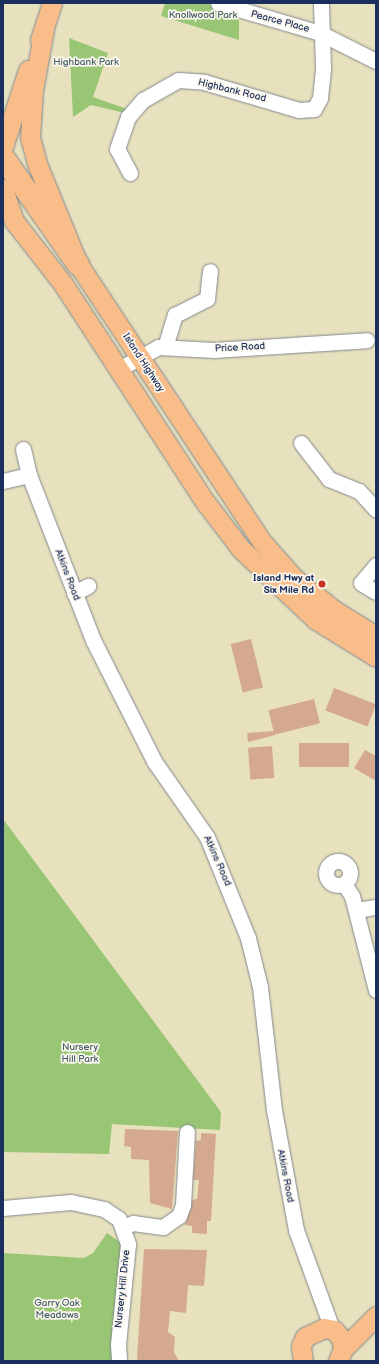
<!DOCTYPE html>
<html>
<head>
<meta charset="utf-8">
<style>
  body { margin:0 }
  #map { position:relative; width:379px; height:1364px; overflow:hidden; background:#e8e1be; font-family:"Balsamiq Sans",sans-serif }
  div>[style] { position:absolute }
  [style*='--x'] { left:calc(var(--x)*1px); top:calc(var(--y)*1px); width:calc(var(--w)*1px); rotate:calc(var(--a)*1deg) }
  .green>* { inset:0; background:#98c674 }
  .building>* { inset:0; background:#d4a98f; transform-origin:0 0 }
  .roads { filter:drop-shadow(0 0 1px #82888e) drop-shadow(0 0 1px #82888e) }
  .minor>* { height:15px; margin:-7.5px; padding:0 7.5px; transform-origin:7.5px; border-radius:7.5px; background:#fff }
  .minor>.ring { margin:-7.5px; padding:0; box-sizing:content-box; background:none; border:15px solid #fff; border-radius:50% }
  .major>* { height:19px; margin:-9.5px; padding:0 9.5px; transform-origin:9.5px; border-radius:9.5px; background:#f8bd89 }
  .highway>* { height:22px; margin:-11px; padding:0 11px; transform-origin:11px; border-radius:11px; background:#f8bd89 }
  .dots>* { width:11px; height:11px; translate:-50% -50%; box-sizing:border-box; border:2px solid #fbf7ec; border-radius:50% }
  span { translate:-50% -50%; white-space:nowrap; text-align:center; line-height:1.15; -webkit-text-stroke:3.5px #fbf7ec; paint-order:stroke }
  .park-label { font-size:10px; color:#405c65 }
  .street-label { font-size:10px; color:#1b2f5e }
  .poi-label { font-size:10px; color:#1b2f5e; font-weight:700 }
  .right { translate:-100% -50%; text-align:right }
  .frame { position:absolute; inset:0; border:4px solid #1b2f5e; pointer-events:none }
</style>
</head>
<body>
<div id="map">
  <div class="green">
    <div style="clip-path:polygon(165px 3px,206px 3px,239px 17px,239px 40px,161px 16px)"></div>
    <div style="clip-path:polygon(69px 38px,108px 53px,93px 97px,127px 109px,125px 113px,91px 105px,73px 117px)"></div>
    <div style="clip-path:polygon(3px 819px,221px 1112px,220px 1130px,112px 1124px,109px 1154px,3px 1152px)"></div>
    <div style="clip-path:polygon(107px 1233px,121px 1243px,112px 1361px,3px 1361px,3px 1253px,84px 1258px,93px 1253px)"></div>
  </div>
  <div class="building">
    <div style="left:251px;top:639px;width:50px;height:21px;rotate:76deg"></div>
    <div style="left:334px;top:688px;width:45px;height:24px;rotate:21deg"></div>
    <div style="left:314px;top:699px;width:25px;height:47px;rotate:76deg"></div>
    <div style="clip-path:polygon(274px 731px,275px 735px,248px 742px,247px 733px)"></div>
    <div style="left:349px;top:743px;width:24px;height:50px;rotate:90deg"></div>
    <div style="left:272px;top:746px;width:32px;height:24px;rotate:86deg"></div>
    <div style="clip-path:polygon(365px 750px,376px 756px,376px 781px,354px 768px)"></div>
    <div style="clip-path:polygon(125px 1129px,178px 1131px,172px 1209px,150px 1203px,149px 1160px,131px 1159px,131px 1147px,124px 1146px)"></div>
    <div style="clip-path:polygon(201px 1133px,216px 1134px,211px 1221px,207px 1221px,207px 1234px,192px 1233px,192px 1226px,185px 1225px,192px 1200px,197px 1199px,199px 1180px,193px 1180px,196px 1141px,201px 1140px)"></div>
    <div style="clip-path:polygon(144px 1249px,207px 1250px,204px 1286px,188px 1285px,186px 1313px,170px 1311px,168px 1332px,175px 1337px,174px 1352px,179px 1361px,138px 1361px,137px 1358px)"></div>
  </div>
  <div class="roads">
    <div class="minor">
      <div style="--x:218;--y:3;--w:106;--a:16.4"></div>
      <div style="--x:320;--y:33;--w:63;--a:26.6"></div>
      <div style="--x:130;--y:173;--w:27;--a:-118"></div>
      <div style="--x:117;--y:149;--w:34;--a:-71"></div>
      <div style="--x:128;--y:117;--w:23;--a:-49"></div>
      <div style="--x:143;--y:100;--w:40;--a:-29.7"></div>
      <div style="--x:178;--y:80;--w:26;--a:4"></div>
      <div style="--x:204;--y:82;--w:99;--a:16.4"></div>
      <div style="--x:299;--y:110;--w:15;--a:-4"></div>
      <div style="--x:314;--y:109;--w:13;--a:-61"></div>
      <div style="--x:320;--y:98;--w:30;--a:-84"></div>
      <div style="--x:323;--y:68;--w:65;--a:-91.8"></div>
      <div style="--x:165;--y:347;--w:34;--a:-73"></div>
      <div style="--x:175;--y:315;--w:36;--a:-27"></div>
      <div style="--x:207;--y:299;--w:28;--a:-84"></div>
      <div style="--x:119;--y:369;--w:45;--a:-29.4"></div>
      <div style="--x:158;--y:347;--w:56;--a:3.1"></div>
      <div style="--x:214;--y:350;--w:153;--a:-3.7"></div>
      <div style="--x:301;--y:443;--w:46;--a:52.1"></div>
      <div style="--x:329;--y:479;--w:32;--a:22"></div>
      <div style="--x:359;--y:491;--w:25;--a:48"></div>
      <div style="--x:23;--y:449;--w:27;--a:77"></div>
      <div style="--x:29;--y:475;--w:177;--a:68.8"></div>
      <div style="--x:93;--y:640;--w:136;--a:63.2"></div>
      <div style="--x:154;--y:761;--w:93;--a:55.1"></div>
      <div style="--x:207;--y:837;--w:109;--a:67.9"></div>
      <div style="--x:248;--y:938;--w:50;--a:76.2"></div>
      <div style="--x:260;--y:987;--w:124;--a:83.5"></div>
      <div style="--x:274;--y:1110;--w:122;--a:79.6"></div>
      <div style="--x:296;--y:1230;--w:105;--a:70"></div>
      <div style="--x:3;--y:481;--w:27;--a:-13"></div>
      <div style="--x:376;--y:565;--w:23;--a:130"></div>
      <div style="--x:361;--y:583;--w:17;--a:31"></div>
      <div style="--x:74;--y:593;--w:16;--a:-27"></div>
      <div class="ring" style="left:326px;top:861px;width:9px;height:9px"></div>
      <div style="--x:344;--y:884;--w:14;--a:56"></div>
      <div style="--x:352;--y:896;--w:97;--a:75.7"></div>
      <div style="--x:356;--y:910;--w:20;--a:-9"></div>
      <div style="--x:3;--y:1208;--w:68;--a:-5"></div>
      <div style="--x:71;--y:1202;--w:34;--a:12"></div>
      <div style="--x:104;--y:1209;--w:18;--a:34"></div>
      <div style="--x:119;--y:1219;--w:27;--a:70"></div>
      <div style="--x:128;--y:1244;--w:101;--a:95.7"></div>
      <div style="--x:118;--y:1345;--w:16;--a:86"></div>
      <div style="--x:123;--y:1227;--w:11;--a:-22"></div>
      <div style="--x:133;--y:1223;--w:30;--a:8"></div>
      <div style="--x:163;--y:1227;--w:19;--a:-35"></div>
      <div style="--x:179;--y:1216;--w:12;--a:-70"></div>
      <div style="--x:183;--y:1205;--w:73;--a:-86.9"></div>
    </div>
    <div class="major">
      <div style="--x:44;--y:29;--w:63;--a:100.1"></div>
      <div style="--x:33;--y:91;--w:46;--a:93.7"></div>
      <div style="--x:30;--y:137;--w:30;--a:75"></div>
      <div style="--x:38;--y:166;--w:106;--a:67.8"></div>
      <div style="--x:78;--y:264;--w:335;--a:56.5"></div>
      <div style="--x:263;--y:543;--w:47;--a:48.5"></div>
      <div style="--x:294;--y:578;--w:51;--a:38.7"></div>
      <div style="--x:334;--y:610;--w:49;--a:31.8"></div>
      <div style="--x:40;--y:40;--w:39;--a:-72"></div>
      <div style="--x:3;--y:147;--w:81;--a:-72"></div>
      <div style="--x:3;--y:189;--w:34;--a:71"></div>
      <div style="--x:14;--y:221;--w:80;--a:52.1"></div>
      <div style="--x:63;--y:284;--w:262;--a:56.9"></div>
      <div style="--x:206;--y:503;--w:58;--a:52.7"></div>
      <div style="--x:241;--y:549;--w:103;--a:43.4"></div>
      <div style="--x:316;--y:620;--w:70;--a:31.7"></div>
      <div style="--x:343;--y:1349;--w:47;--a:-45"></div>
      <div style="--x:303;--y:1361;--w:15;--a:-98"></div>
      <div style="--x:301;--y:1346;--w:10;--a:-66"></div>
      <div style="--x:305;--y:1337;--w:21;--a:-25"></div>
      <div style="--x:324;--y:1328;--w:10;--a:11"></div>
      <div style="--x:334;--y:1330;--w:11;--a:49"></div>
      <div style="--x:341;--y:1338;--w:11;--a:80"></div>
      <div style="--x:343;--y:1349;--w:13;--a:113"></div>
    </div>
    <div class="highway">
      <div style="--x:3;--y:157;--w:131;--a:55"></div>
    </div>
  </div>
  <div class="dots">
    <div style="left:322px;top:584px;background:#c8321e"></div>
  </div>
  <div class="park-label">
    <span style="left:203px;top:16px">Knollwood Park</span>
    <span style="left:86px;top:63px">Highbank Park</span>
    <span style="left:80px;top:1053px">Nursery<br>Hill Park</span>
    <span style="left:57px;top:1309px">Garry Oak<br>Meadows</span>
  </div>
  <div class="street-label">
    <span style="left:280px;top:22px;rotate:15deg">Pearce Place</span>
    <span style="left:232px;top:91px;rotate:14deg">Highbank Road</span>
    <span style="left:240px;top:348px;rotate:-3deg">Price Road</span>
    <span style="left:143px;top:363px;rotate:57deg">Island Highway</span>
    <span style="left:67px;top:575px;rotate:69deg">Atkins Road</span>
    <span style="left:217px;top:861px;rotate:66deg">Atkins Road</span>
    <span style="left:285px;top:1176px;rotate:79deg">Atkins Road</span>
    <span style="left:123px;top:1289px;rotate:-84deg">Nursery Hill Drive</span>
  </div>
  <div class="poi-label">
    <span class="right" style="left:314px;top:584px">Island Hwy at<br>Six Mile Rd</span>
  </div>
  <div class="frame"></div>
</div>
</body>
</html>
